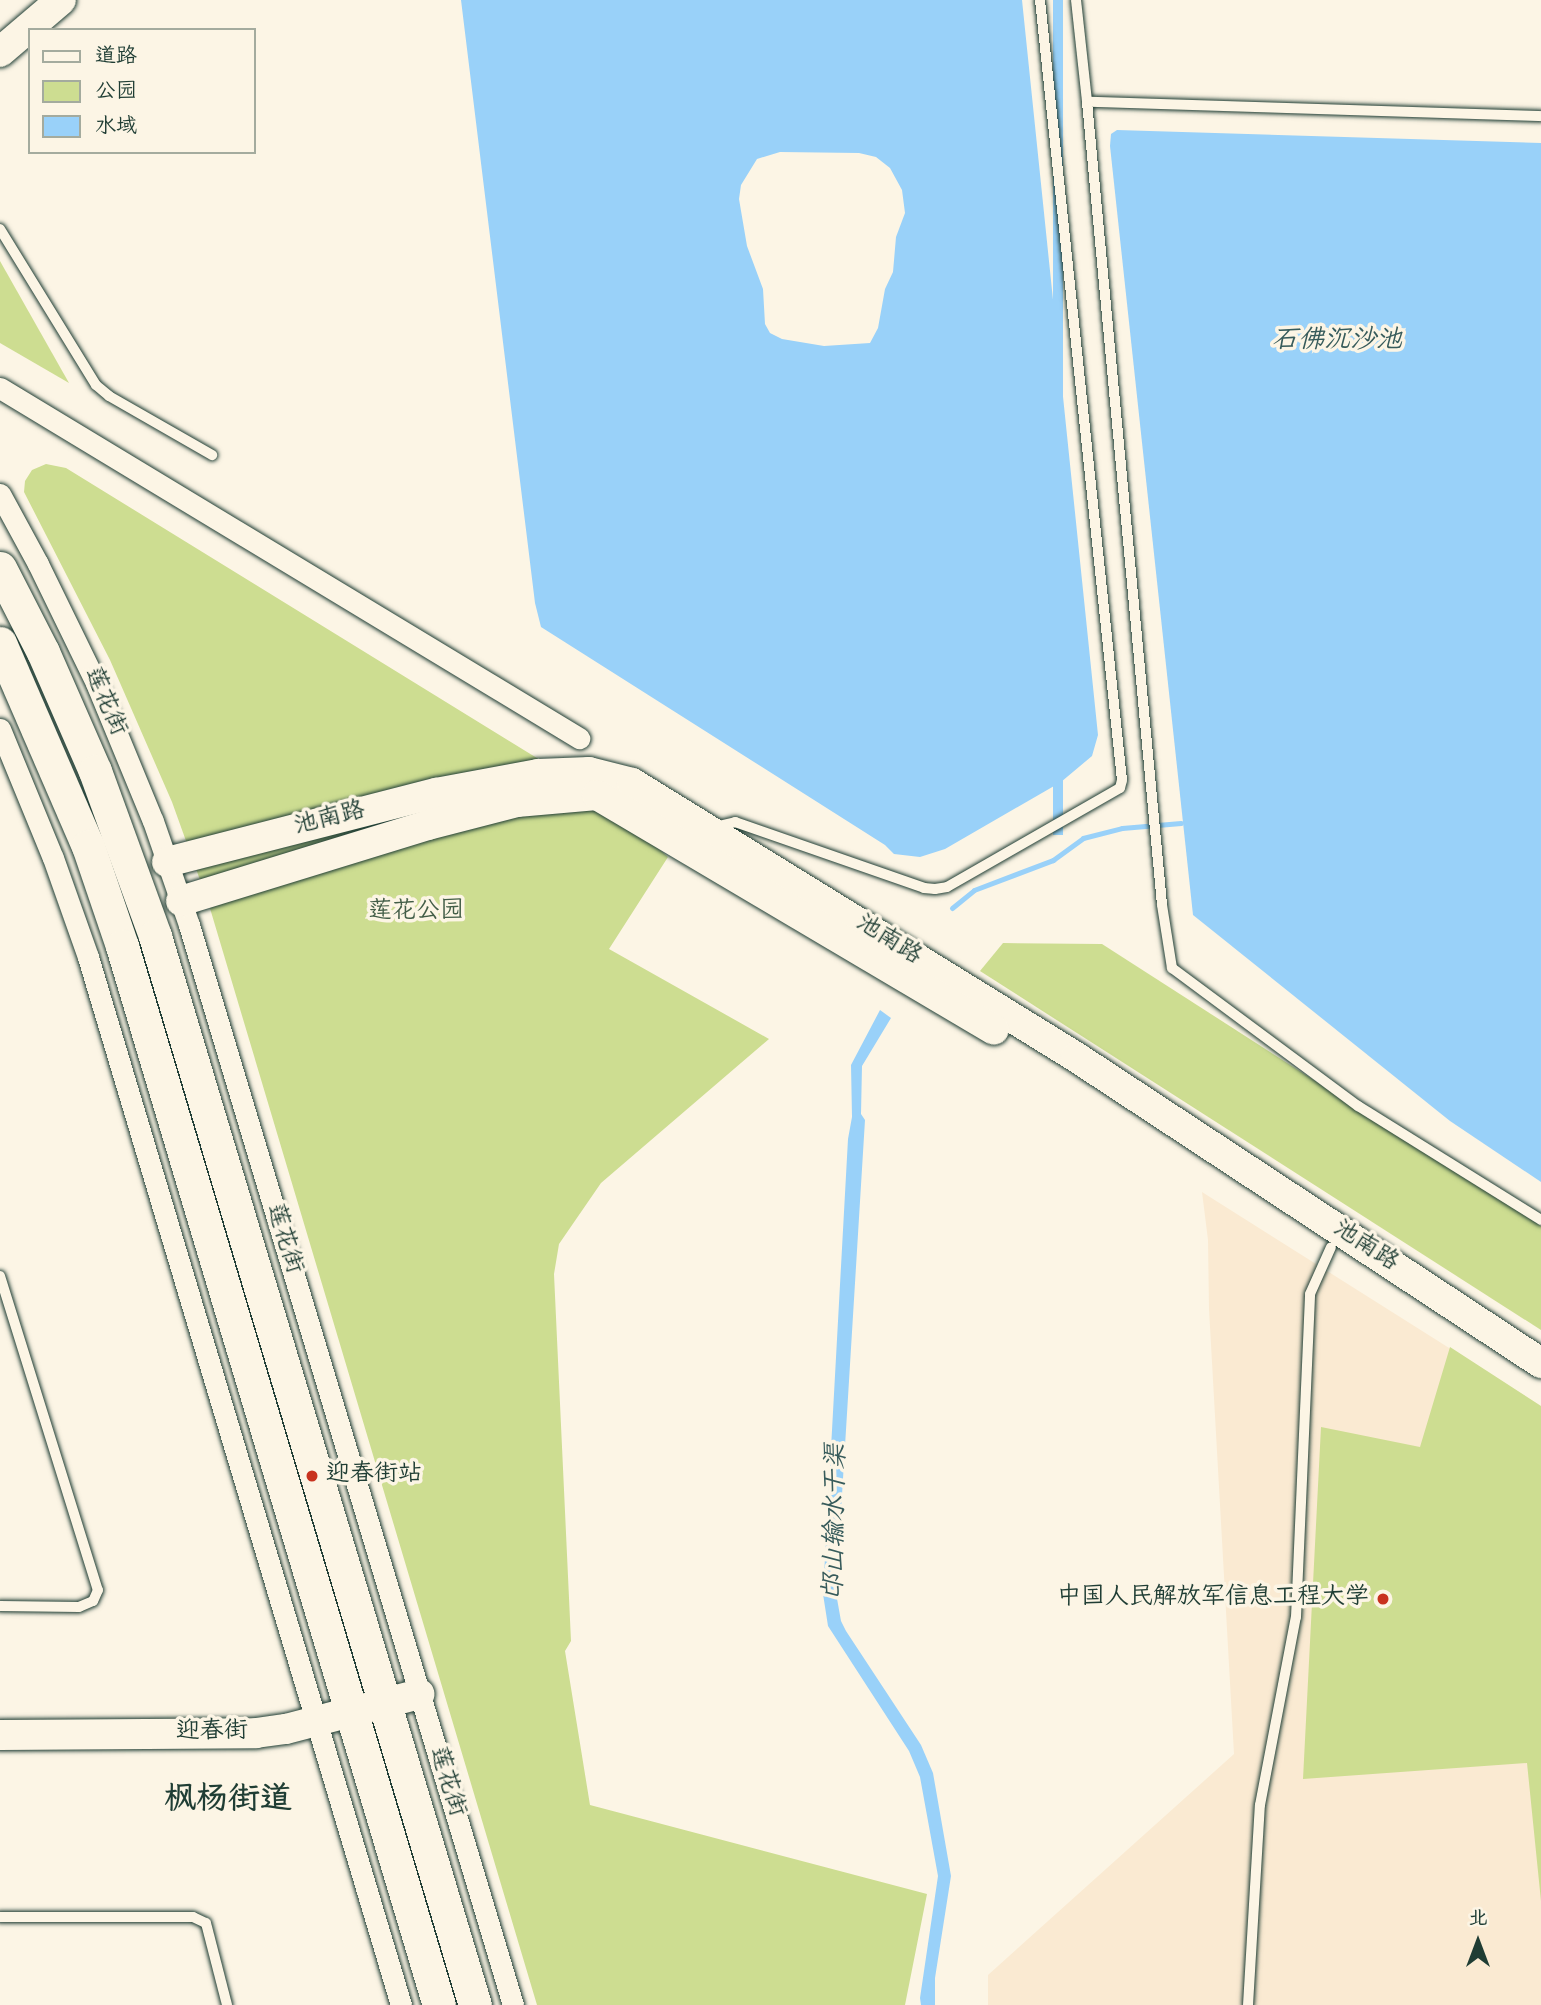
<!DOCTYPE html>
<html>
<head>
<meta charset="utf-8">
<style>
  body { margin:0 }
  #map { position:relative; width:1541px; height:2005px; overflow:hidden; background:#fcf5e5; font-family:Dekko,"LXGW WenKai TC",sans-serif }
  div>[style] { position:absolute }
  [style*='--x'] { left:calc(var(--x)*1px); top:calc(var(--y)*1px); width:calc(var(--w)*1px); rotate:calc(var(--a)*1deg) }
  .built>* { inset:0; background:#faead2 }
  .green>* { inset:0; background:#cddd91 }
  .water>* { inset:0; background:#99d1f9; transform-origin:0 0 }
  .stream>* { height:5px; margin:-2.5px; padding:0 2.5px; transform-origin:2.5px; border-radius:2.5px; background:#99d1f9 }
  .roads { filter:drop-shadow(0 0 2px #1f3d34) drop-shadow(0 0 2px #1f3d34) }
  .lane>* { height:10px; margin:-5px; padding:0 5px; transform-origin:5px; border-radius:5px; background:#fcf5e5 }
  .street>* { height:21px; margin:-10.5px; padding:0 10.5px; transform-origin:10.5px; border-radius:10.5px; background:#fcf5e5 }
  .secondary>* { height:30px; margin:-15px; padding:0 15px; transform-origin:15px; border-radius:15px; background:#fcf5e5 }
  .primary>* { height:33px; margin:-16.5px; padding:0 16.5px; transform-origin:16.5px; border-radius:16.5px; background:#fcf5e5 }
  .dots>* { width:19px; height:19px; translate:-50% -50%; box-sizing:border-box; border:4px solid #fcf5e5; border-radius:50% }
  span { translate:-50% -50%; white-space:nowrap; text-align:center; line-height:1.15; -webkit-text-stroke:7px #fcf5e5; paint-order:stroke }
  .street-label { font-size:24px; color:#1f3d34 }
  .park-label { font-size:24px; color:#425d47 }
  .poi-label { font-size:24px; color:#1f3d34 }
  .left { translate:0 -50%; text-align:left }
  .right { translate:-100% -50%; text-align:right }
  .water-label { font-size:26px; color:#375b5b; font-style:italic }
  .district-label { font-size:32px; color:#1f3d34; font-weight:700 }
  .legend { position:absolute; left:28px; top:28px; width:228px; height:126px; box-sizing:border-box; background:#fcf5e5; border:2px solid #a4ab9e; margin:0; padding:9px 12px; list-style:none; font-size:21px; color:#1f3d34 }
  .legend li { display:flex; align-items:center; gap:14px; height:35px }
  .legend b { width:35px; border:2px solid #a4ab9e }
  .north { position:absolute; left:1443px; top:1907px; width:70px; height:70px; -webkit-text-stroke:5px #fcf5e5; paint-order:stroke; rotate:0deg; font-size:19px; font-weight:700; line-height:28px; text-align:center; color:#1f3d34 }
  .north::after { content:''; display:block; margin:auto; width:24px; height:32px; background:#1f3d34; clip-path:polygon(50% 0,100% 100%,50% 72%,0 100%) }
</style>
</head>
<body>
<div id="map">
  <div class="built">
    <div style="clip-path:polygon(1202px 1192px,1541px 1406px,1541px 2005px,988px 2005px,988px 1975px,1234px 1754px,1209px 1309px,1208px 1240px)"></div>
  </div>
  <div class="green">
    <div style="clip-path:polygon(0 261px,69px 383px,0 343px)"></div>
    <div style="clip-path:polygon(46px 464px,66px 468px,597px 795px,668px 857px,609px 949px,769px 1039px,601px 1183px,559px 1244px,554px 1274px,571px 1641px,565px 1651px,590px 1805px,927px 1894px,905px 2005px,537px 2005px,209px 905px,172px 802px,110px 660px,24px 492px,25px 481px,32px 470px)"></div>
    <div style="clip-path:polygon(1003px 943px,1102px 944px,1541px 1226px,1541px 1330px,980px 971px)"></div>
    <div style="clip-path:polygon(1450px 1347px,1541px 1406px,1541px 1901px,1527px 1763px,1303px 1779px,1321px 1427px,1420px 1447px)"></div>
  </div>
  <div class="water">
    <div style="clip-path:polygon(evenodd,461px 0,1022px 0,1098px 735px,1092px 756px,1061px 782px,945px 849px,920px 857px,894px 854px,885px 845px,541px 627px,535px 603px,461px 0,780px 152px,859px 153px,876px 157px,890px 168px,902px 190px,905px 213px,896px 237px,893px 272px,885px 289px,878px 328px,870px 343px,824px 346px,782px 339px,770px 333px,765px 324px,763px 289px,747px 246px,739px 199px,741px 185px,757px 159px,780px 152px)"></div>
    <div style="left:1053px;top:0;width:10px;height:835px"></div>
    <div style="clip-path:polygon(1117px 130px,1541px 143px,1541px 1182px,1450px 1121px,1193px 915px,1110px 146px,1111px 134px)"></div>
    <div style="clip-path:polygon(880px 1010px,891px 1018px,862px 1066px,861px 1114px,865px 1120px,836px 1593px,841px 1621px,846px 1631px,921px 1745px,933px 1773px,951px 1876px,935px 1978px,935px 2005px,921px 2005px,920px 1998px,938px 1876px,920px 1777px,909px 1751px,828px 1626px,823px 1594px,848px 1139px,852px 1117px,851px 1065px)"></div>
  </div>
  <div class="stream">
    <div style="--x:952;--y:908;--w:28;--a:-39"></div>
    <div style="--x:974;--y:890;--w:85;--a:-20.8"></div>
    <div style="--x:1053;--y:860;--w:37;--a:-36"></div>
    <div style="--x:1083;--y:838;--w:40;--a:-14.4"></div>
    <div style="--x:1122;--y:828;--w:59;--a:-4.8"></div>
  </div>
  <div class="roads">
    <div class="lane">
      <div style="--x:1076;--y:0;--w:103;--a:83.8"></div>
      <div style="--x:1541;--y:116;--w:454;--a:-178.2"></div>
      <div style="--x:1087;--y:102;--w:806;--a:84.66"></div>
      <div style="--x:1162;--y:905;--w:64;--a:81"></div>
      <div style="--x:1172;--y:968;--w:232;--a:36.6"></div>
      <div style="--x:1358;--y:1106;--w:216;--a:31.9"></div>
      <div style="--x:0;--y:229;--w:183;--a:58.4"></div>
      <div style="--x:96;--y:385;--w:17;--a:40"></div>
      <div style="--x:109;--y:396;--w:119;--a:29.8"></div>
      <div style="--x:714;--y:827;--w:22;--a:-13"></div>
      <div style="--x:735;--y:822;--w:200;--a:19.2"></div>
      <div style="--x:924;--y:888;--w:11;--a:5"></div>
      <div style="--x:935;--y:889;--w:12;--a:-9"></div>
      <div style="--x:947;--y:887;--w:199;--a:-29.8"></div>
      <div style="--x:1120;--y:788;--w:8;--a:-76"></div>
      <div style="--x:1122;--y:780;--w:784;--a:-96"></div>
      <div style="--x:0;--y:1276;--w:329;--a:72.7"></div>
      <div style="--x:98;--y:1590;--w:12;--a:114"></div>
      <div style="--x:93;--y:1601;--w:15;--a:157"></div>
      <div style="--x:79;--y:1607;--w:79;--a:-179.3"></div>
      <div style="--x:0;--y:1917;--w:193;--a:0"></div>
      <div style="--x:193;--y:1917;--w:14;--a:25"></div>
      <div style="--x:206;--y:1923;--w:85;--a:75.6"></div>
      <div style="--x:1248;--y:2005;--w:200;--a:-86.6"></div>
      <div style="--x:1260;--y:1805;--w:191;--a:-79.2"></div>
      <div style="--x:1296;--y:1617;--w:323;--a:-87.5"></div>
      <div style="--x:1310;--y:1294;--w:51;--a:-65.9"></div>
    </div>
    <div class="street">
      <div style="--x:0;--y:388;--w:677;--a:31.15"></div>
      <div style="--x:0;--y:494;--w:80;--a:61.5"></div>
      <div style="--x:38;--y:564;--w:132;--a:64"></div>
      <div style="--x:96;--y:683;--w:149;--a:67.6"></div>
      <div style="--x:153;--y:821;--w:110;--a:70.9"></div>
      <div style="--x:189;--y:925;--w:1128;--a:73.3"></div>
      <div style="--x:0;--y:729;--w:139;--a:67.7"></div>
      <div style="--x:53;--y:858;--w:105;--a:70.5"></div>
      <div style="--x:88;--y:957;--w:1094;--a:73.37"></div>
    </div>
    <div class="secondary">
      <div style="--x:0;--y:52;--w:80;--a:-40.4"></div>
      <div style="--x:167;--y:862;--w:278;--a:-14.4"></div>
      <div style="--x:436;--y:793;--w:104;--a:-10.6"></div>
      <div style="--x:538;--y:774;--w:51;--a:-2.2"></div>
      <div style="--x:589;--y:772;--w:44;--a:14.3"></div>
      <div style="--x:632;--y:783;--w:522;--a:31.68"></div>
      <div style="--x:1076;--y:1057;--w:557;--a:33.35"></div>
      <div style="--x:181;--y:901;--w:258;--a:-17.1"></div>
      <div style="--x:428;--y:825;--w:92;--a:-14.5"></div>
      <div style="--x:517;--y:802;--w:80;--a:-5"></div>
      <div style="--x:597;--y:795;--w:461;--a:30.6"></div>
      <div style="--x:0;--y:1735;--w:256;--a:-0.4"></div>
      <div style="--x:256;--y:1733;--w:30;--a:-8"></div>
      <div style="--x:286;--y:1729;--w:138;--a:-14.7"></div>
    </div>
    <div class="primary">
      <div style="--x:0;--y:568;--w:94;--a:62.9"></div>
      <div style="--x:43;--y:652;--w:130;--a:66.4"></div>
      <div style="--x:95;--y:771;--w:176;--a:70"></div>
      <div style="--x:155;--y:936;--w:1116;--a:73.34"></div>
      <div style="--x:0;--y:643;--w:221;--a:66.6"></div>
      <div style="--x:88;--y:846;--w:106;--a:71.2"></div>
      <div style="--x:122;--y:946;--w:1105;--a:73.34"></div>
    </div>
  </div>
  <div class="dots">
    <div style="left:312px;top:1476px;background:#c8321e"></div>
    <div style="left:1383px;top:1599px;background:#c8321e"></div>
  </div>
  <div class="street-label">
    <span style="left:104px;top:702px;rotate:67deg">莲花街</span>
    <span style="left:330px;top:820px;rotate:-14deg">池南路</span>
    <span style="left:888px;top:941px;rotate:32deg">池南路</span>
    <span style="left:283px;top:1239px;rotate:73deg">莲花街</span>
    <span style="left:1365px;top:1247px;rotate:33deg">池南路</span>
    <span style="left:212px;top:1733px;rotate:-1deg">迎春街</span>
    <span style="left:446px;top:1782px;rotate:73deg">莲花街</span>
  </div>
  <div class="park-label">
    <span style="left:416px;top:913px">莲花公园</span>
  </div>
  <div class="poi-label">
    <span class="left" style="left:326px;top:1476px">迎春街站</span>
    <span class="right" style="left:1369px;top:1599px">中国人民解放军信息工程大学</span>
  </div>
  <div class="water-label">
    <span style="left:1337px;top:342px">石佛沉沙池</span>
    <span style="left:837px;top:1522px;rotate:-89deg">邙山输水干渠</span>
  </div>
  <div class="district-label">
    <span style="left:228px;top:1802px">枫杨街道</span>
  </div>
  <ul class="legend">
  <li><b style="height:9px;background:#fcf5e5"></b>道路</li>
  <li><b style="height:19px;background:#cddd91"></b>公园</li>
  <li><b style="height:19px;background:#99d1f9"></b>水域</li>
  </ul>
  <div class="north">北</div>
</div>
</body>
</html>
